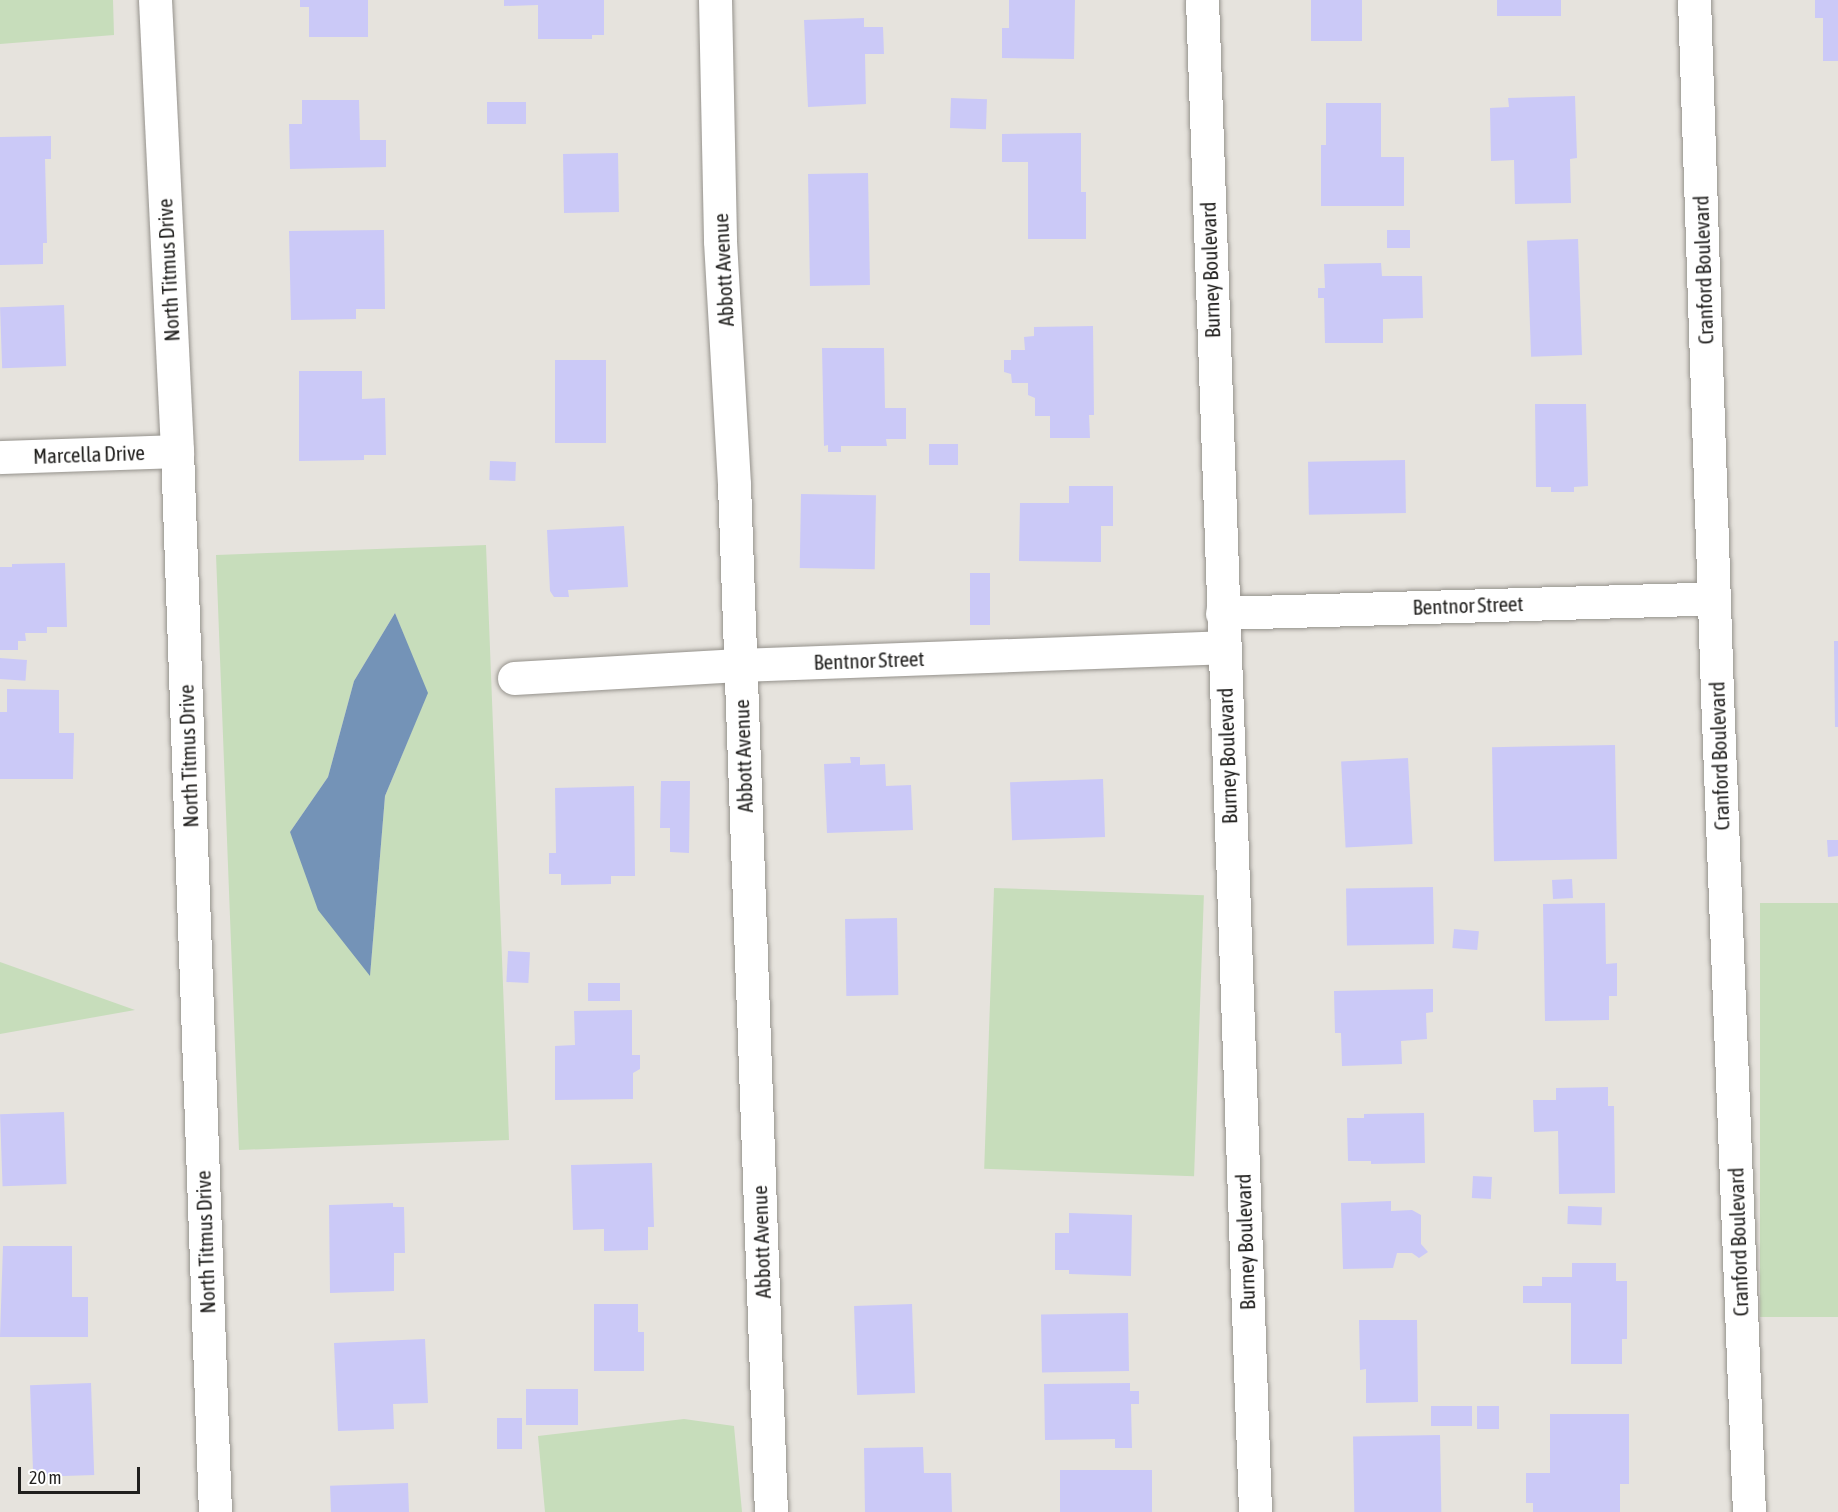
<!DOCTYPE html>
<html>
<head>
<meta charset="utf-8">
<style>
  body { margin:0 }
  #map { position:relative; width:1838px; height:1512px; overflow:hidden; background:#e6e3dd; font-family:"Asap Condensed",sans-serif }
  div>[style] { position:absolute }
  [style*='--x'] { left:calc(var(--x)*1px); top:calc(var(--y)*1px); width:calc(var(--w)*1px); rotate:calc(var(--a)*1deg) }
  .green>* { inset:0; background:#c7ddbb; transform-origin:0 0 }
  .water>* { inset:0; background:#7493b7 }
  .building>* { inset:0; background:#cbc9f7; transform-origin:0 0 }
  .roads { filter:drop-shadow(0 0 2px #95928c) drop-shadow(0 0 2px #95928c) }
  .minor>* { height:33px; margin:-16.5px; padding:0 16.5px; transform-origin:16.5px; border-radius:16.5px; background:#fff }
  span { translate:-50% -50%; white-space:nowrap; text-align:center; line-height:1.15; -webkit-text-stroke:6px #fff; paint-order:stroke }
  .street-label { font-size:21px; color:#201f1d }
  .scale { position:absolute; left:18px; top:1467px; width:122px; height:27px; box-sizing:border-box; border:3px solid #201f1d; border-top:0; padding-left:8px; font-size:18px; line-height:21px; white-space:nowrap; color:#201f1d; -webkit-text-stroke:4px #fff; paint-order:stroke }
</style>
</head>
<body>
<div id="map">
  <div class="green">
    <div style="clip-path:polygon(0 0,113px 0,114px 35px,0 44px)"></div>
    <div style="clip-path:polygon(evenodd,486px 545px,509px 1140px,239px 1150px,216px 555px,486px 545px,395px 613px,427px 694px,385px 796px,370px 975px,290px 832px,328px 777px,354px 681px,395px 613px)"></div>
    <div style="left:994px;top:888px;width:210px;height:281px;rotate:2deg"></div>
    <div style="left:1838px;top:903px;width:414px;height:78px;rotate:90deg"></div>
    <div style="clip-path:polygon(0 962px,135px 1010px,0 1034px)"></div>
    <div style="clip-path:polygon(684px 1419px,734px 1426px,742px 1512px,545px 1512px,538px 1436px)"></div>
  </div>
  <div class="water">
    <div style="clip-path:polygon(395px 613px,428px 693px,385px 796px,370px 976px,318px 910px,290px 832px,328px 777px,354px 681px)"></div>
  </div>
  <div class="building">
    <div style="clip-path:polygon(300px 0,368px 0,368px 37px,309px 37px,309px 7px,300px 7px)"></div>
    <div style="clip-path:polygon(504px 0,604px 0,604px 35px,592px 35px,592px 39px,538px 39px,538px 5px,504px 6px)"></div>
    <div style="clip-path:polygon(1009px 0,1075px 0,1074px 59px,1002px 58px,1002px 28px,1009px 28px)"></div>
    <div style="left:1311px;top:0;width:51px;height:41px"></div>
    <div style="left:1497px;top:0;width:64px;height:16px"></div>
    <div style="clip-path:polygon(1815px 0,1838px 0,1838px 61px,1823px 61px,1823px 18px,1815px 18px)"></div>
    <div style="clip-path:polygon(864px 18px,864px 27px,883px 27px,884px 54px,865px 54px,866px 104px,808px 107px,804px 20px)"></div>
    <div style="clip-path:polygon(1575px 96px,1577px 158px,1570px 159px,1571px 203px,1515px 204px,1514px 160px,1491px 161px,1490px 108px,1509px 107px,1508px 98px)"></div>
    <div style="left:951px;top:98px;width:36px;height:30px;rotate:2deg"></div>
    <div style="clip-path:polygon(302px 100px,359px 100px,360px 140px,386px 140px,386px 167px,290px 169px,289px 124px,302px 124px)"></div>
    <div style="left:487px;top:102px;width:39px;height:22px"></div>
    <div style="clip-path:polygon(1326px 103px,1381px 103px,1381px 157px,1404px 157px,1404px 206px,1321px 206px,1321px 145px,1326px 145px)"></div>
    <div style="clip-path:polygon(1081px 133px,1081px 192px,1086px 192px,1086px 239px,1028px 239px,1028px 162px,1002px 162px,1002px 134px)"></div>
    <div style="clip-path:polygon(51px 136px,51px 159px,45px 159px,47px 243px,43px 243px,43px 264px,0 265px,0 137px)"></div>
    <div style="left:618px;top:153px;width:59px;height:55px;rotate:89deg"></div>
    <div style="left:868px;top:173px;width:112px;height:60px;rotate:89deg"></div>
    <div style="clip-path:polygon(384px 230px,385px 309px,356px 309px,356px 319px,291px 320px,289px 231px)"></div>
    <div style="left:1387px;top:230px;width:23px;height:18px"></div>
    <div style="left:1578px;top:239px;width:116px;height:51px;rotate:88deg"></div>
    <div style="clip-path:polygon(1381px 263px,1382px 276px,1422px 276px,1423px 318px,1383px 319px,1383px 343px,1325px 343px,1324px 298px,1318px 298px,1318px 288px,1325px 288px,1324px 264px)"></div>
    <div style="left:64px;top:305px;width:61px;height:64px;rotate:88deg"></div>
    <div style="clip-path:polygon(1093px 326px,1094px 415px,1089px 415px,1090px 438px,1050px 438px,1050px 416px,1035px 416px,1035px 398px,1028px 395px,1028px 383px,1012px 383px,1011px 374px,1004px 372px,1004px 360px,1011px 360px,1011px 350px,1025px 350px,1024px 337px,1034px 336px,1034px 327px)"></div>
    <div style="clip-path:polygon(822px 348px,884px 348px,885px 408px,906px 408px,906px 439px,886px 439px,887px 446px,841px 446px,841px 452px,828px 452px,828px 445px,824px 446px)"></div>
    <div style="left:555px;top:360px;width:51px;height:83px"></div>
    <div style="clip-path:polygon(299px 371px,362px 371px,362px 399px,385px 398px,386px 455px,364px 455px,364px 460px,299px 461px)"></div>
    <div style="clip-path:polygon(1535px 404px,1586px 404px,1588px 486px,1574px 487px,1574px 492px,1551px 492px,1551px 487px,1536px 487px)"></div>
    <div style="left:929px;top:444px;width:29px;height:21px"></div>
    <div style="left:1405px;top:460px;width:53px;height:97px;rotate:89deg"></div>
    <div style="left:490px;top:461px;width:26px;height:19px;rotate:2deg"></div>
    <div style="clip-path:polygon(1069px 486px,1113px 486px,1113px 526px,1101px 526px,1101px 562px,1019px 561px,1020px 503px,1069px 503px)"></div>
    <div style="left:801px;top:494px;width:75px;height:74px;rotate:1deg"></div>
    <div style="clip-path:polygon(624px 526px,628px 587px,568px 590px,569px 597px,554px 597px,550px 591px,547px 530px)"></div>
    <div style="clip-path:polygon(65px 563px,67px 627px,47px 627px,47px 633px,25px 633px,26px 641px,18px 641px,18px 650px,0 650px,0 567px,12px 567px,12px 564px)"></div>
    <div style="left:970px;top:573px;width:20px;height:52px"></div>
    <div style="clip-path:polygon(1834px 641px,1838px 641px,1838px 727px,1835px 727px)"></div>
    <div style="left:0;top:658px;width:27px;height:21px;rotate:4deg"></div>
    <div style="clip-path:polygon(7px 689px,59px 690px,59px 733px,74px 733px,73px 779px,0 779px,0 712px,7px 712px)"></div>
    <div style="left:1615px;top:745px;width:114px;height:123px;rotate:89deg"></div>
    <div style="clip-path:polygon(850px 757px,860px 757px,860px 765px,885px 764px,886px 786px,911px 785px,913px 830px,827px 833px,824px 764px,851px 763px)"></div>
    <div style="left:1408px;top:758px;width:86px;height:67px;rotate:87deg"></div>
    <div style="left:1103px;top:779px;width:58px;height:93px;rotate:88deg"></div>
    <div style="clip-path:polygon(661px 781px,690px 781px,689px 853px,670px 852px,670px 828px,660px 828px)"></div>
    <div style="clip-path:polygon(634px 786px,635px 876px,611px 876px,611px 884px,561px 885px,561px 874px,549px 874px,549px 853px,556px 853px,555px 788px)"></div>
    <div style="clip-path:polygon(1827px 840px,1838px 840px,1838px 856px,1828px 857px)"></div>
    <div style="left:1572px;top:879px;width:19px;height:20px;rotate:87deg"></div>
    <div style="left:1433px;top:887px;width:57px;height:87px;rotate:89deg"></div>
    <div style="clip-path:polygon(1605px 903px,1606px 964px,1617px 963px,1617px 996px,1609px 996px,1609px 1020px,1545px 1021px,1543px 904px)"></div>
    <div style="left:897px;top:918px;width:77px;height:52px;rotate:89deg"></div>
    <div style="left:1454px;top:929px;width:25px;height:19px;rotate:5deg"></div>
    <div style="left:508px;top:951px;width:22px;height:31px;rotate:3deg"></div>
    <div style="left:588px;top:983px;width:32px;height:18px"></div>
    <div style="clip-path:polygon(1433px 989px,1433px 1012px,1426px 1013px,1427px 1039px,1401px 1041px,1402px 1064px,1342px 1066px,1341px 1033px,1335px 1033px,1334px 991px)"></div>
    <div style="clip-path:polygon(632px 1010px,632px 1055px,640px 1055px,640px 1069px,633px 1073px,633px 1099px,555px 1100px,555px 1046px,575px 1045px,574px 1011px)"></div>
    <div style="clip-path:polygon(1608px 1087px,1608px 1106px,1614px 1106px,1615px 1193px,1559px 1194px,1558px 1131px,1534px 1132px,1533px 1100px,1556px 1100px,1556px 1088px)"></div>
    <div style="left:64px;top:1112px;width:72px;height:64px;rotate:88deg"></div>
    <div style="clip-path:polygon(1424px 1113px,1425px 1163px,1371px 1164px,1371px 1161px,1348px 1161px,1347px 1118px,1364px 1118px,1364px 1114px)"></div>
    <div style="clip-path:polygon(652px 1163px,654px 1227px,648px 1227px,648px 1250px,604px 1251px,604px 1229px,573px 1230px,571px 1165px)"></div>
    <div style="left:1473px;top:1176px;width:19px;height:22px;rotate:3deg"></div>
    <div style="clip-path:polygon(1391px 1201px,1391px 1211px,1412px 1210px,1421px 1215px,1421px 1244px,1428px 1252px,1419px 1258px,1412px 1253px,1397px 1253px,1393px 1268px,1343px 1269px,1341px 1203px)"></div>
    <div style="clip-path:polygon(393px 1203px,393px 1207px,404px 1207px,405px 1253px,394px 1253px,394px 1291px,330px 1293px,329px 1205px)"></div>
    <div style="left:1568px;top:1206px;width:34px;height:18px;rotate:2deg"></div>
    <div style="clip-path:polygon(1069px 1213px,1132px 1215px,1131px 1276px,1069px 1274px,1069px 1270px,1055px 1270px,1055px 1233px,1069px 1233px)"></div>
    <div style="clip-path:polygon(3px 1246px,72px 1246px,72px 1297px,88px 1297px,88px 1337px,0 1337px)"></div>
    <div style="clip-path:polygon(1572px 1263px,1616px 1263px,1616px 1281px,1627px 1281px,1627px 1339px,1622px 1339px,1622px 1364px,1571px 1364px,1571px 1303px,1523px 1303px,1523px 1286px,1542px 1286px,1542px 1277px,1572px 1277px)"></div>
    <div style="clip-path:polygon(594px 1304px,638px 1304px,638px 1332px,644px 1332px,644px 1371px,594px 1371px)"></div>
    <div style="left:912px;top:1304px;width:89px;height:58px;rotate:88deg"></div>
    <div style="left:1128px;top:1313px;width:58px;height:87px;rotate:89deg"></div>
    <div style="clip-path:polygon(1359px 1320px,1417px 1320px,1418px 1402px,1366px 1403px,1366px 1369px,1360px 1370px)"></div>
    <div style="clip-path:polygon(425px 1339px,428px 1403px,393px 1404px,394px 1429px,338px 1431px,334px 1343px)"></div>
    <div style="left:91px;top:1383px;width:92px;height:61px;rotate:88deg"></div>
    <div style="clip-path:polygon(1130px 1383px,1130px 1391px,1139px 1391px,1139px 1404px,1131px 1404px,1132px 1448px,1115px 1448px,1115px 1439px,1045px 1440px,1044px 1384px)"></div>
    <div style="left:526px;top:1389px;width:52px;height:36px"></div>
    <div style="left:1472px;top:1406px;width:20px;height:41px;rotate:90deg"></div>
    <div style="left:1477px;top:1406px;width:22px;height:23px"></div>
    <div style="clip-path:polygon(1550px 1414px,1629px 1414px,1629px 1484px,1620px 1484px,1620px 1512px,1533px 1512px,1533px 1503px,1526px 1503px,1526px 1473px,1550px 1473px)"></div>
    <div style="left:522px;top:1418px;width:31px;height:25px;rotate:90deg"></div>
    <div style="left:1440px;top:1435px;width:77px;height:87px;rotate:89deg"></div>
    <div style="clip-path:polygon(923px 1447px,924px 1473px,951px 1473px,952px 1512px,865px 1512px,864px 1448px)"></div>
    <div style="left:1152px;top:1470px;width:42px;height:92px;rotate:90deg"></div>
    <div style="left:408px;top:1483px;width:29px;height:78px;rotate:88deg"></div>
  </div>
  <div class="roads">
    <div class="minor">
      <div style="--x:155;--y:0;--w:452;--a:87.2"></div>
      <div style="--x:177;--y:451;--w:1062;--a:87.95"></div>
      <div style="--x:715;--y:0;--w:241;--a:88.8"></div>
      <div style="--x:720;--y:241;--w:244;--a:86.7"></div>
      <div style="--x:734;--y:485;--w:1028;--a:87.94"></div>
      <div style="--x:1202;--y:0;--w:1513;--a:87.99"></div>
      <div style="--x:1694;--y:0;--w:695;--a:88.1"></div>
      <div style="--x:1717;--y:695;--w:818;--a:87.76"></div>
      <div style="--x:0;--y:457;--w:177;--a:-1.9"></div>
      <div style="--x:1222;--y:613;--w:492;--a:-1.7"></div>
      <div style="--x:514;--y:678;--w:225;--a:-3.3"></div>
      <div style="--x:739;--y:665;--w:484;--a:-2.1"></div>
    </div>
  </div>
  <div class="street-label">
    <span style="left:168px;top:270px;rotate:-93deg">North Titmus Drive</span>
    <span style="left:723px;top:270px;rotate:-93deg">Abbott Avenue</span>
    <span style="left:1210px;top:270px;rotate:-92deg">Burney Boulevard</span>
    <span style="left:1703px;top:270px;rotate:-92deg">Cranford Boulevard</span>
    <span style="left:89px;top:454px;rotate:-2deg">Marcella Drive</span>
    <span style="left:1468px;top:605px;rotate:-2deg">Bentnor Street</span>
    <span style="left:869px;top:660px;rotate:-2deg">Bentnor Street</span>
    <span style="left:188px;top:756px;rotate:-92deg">North Titmus Drive</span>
    <span style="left:743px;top:756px;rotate:-92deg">Abbott Avenue</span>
    <span style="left:1227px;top:756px;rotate:-92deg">Burney Boulevard</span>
    <span style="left:1719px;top:756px;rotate:-92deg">Cranford Boulevard</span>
    <span style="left:205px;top:1242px;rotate:-92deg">North Titmus Drive</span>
    <span style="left:761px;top:1242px;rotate:-92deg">Abbott Avenue</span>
    <span style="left:1245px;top:1242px;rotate:-92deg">Burney Boulevard</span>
    <span style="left:1738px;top:1242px;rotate:-92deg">Cranford Boulevard</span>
  </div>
  <div class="scale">20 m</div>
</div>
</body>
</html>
